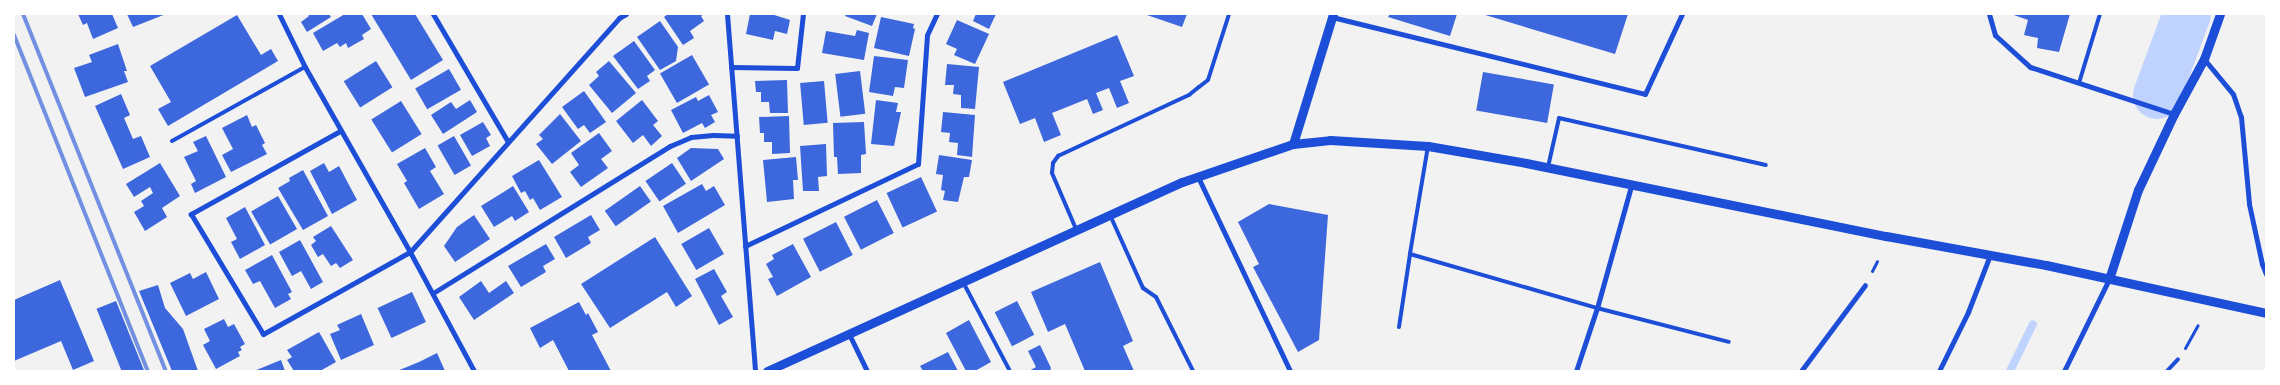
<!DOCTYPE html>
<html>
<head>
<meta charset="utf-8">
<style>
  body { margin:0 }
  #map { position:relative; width:2280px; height:385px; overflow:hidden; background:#f2f2f2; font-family:"Roboto Condensed",sans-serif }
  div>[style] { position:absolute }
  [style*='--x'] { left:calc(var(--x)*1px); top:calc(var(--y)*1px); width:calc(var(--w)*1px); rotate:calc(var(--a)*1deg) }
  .stream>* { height:8px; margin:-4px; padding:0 4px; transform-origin:4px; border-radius:4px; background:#bfd3fe }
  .river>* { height:48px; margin:-24px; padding:0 24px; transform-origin:24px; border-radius:24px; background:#bfd3fe }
  .building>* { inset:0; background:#3d67dc; transform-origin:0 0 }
  .path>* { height:3px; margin:-1.5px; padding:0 1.5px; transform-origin:1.5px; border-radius:1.5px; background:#1d4ed8 }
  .service>* { height:4px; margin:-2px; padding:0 2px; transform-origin:2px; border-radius:2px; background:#1d4ed8 }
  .minor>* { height:5px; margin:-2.5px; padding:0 2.5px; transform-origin:2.5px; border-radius:2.5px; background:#1d4ed8 }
  .tertiary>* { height:9px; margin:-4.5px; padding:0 4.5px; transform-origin:4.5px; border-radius:4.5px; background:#1d4ed8 }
  .rail>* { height:4px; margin:-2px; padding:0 2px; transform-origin:2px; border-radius:2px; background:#7290e2 }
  span { translate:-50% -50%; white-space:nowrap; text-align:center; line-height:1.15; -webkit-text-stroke:4px #fff; paint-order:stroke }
  .frame { position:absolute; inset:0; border:15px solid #fff; pointer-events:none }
</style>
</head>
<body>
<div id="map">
  <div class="stream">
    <div style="--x:2010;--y:371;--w:52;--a:-63.9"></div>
  </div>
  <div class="river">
    <div style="--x:2157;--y:95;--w:86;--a:-69.7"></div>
  </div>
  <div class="building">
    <div style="clip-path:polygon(78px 14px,112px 14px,118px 28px,93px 39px,87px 23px,83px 25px)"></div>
    <div style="clip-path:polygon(127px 14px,166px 14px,133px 27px)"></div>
    <div style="clip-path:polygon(308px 14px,329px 14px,331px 17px,307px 32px,301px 22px,309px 16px)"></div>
    <div style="clip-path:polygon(345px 14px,362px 14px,371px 29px,362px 35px,364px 39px,348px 48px,346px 43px,340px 47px,337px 43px,323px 51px,313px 33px)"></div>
    <div style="clip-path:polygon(371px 14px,415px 14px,443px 60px,411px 80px)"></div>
    <div style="clip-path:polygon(668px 14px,704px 14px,701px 16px,704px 21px,690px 31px,694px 38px,683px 45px,664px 17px)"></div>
    <div style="clip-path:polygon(750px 14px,771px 14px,790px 20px,787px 34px,775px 31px,773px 40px,746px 34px)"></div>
    <div style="clip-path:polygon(846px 14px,877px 14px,872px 26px,845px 16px)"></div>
    <div style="clip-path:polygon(976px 14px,996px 14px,989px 29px,973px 21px)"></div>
    <div style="clip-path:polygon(1144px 14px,1187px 14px,1182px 27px)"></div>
    <div style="clip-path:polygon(1390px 14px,1457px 14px,1450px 36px,1388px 17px)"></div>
    <div style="clip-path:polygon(1482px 14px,1628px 14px,1615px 54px)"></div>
    <div style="clip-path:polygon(2011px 14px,2070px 14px,2059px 52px,2037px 48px,2038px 38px,2024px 35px,2028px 20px)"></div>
    <div style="clip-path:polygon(237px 15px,261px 55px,271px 49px,278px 61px,168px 126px,158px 109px,171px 102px,150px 66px)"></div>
    <div style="clip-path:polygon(881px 17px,914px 24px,913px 28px,915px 29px,909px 56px,874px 48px)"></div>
    <div style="clip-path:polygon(957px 20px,989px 34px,975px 64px,954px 55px,957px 49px,946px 44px)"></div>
    <div style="clip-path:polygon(660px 21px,678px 47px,676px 61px,660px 70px,637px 37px)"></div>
    <div style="clip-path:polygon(857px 30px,869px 33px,864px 60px,822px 53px,826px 31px,855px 36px)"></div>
    <div style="clip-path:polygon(1117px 35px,1134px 76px,1120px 81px,1129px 103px,1117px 108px,1109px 88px,1096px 93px,1103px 110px,1093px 114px,1087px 99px,1052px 113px,1061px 135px,1044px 142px,1035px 118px,1020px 124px,1003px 82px)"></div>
    <div style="clip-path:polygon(634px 41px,655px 70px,647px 76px,650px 81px,638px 89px,613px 56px)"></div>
    <div style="clip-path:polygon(118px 44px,127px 71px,124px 71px,128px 82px,85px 97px,74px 68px,92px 62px,89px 55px)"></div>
    <div style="left:692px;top:55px;width:34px;height:37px;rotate:60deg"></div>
    <div style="clip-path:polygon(874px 56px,908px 60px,904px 88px,895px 87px,893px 96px,869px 92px)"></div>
    <div style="left:376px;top:61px;width:31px;height:38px;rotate:58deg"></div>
    <div style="clip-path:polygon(609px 61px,636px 93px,612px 113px,589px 85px,599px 76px,596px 72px)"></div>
    <div style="clip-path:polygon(947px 64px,979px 67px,975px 109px,961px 108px,961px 95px,953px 94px,954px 85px,945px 85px)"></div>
    <div style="left:449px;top:69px;width:24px;height:39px;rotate:60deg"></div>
    <div style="left:860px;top:71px;width:43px;height:25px;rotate:83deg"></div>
    <div style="left:1483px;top:72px;width:72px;height:39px;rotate:10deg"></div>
    <div style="clip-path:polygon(787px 80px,788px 113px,770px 113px,769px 102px,761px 102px,761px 92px,756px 92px,755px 81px)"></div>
    <div style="left:824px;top:81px;width:42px;height:24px;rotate:85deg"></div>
    <div style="clip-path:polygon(584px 91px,606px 122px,590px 133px,584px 125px,578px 129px,562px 107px)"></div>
    <div style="clip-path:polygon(121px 94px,130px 115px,124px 118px,133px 139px,141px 136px,150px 157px,123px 169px,95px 106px)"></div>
    <div style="clip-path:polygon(709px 95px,718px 112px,711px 115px,715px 122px,705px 128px,702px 123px,683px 133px,671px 110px,696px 97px,698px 101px)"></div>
    <div style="clip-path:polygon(470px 100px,477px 112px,443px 134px,431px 115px,451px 102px,456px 109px)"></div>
    <div style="clip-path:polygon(642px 100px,658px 121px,653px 125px,662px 136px,651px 146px,643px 135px,633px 143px,616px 121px)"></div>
    <div style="clip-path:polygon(876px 100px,898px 103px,896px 112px,901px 112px,894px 146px,871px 144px)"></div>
    <div style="left:401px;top:101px;width:39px;height:35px;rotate:58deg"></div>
    <div style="clip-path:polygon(943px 112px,975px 115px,972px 157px,957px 155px,958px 143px,949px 142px,950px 133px,941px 132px)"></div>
    <div style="clip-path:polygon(560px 114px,581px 141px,552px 164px,536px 144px,543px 139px,539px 135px)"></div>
    <div style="clip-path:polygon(247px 115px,252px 127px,256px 125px,265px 143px,262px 145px,267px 154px,231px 172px,222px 155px,233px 149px,222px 128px)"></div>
    <div style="clip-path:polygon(789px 116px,790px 153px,772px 154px,772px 142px,764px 142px,764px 133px,760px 133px,759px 117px)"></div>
    <div style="clip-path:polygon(483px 122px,491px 135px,486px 138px,490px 146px,472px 156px,460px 135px)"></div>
    <div style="clip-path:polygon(864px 122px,866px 154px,861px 155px,861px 173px,838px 174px,837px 157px,834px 157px,833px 123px)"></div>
    <div style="clip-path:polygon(599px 133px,612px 151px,601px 159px,608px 168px,581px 187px,570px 172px,579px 165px,571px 153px)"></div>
    <div style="clip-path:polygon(206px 136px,226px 177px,195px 193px,191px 184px,196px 181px,184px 157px,198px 151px,193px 142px)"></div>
    <div style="left:454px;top:136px;width:34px;height:19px;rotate:60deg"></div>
    <div style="clip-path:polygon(826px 144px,827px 176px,818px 177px,819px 191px,803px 191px,800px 146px)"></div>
    <div style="clip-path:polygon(425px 148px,436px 167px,430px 171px,444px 194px,419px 209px,404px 183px,407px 181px,397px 164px)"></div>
    <div style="clip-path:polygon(691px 148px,718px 149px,724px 159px,691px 181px,677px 158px)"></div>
    <div style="clip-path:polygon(939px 155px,972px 160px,969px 177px,964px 177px,958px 202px,943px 200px,945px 191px,941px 190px,943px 175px,936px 174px)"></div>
    <div style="clip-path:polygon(796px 157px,798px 180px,793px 180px,794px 199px,767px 202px,763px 160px)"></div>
    <div style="clip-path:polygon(539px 160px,562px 197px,540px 210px,533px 198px,530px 200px,525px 191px,521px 193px,512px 176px)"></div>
    <div style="clip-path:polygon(160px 163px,180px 196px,162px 208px,167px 217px,145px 231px,134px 212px,144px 206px,141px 201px,153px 193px,150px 187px,134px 197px,126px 184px)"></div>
    <div style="clip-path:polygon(324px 163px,329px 172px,339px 166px,357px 200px,332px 214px,310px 171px)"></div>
    <div style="left:672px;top:163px;width:25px;height:32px;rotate:56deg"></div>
    <div style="clip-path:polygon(303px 170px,328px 216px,303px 230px,278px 188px,290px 181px,289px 178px)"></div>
    <div style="left:921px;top:177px;width:38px;height:38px;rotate:65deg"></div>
    <div style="clip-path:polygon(702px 184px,706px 191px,714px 186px,725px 205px,678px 233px,663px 206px)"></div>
    <div style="clip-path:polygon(513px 186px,529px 212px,515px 221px,512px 216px,494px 227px,481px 206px)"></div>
    <div style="left:640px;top:186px;width:19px;height:43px;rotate:55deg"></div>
    <div style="left:278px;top:196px;width:38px;height:31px;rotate:60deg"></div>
    <div style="left:877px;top:200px;width:37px;height:37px;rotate:63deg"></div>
    <div style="clip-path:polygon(1269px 204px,1328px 215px,1319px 340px,1298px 352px,1253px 267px,1259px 264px,1238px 222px)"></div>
    <div style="clip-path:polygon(245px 207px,265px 245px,240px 259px,231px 242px,237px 239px,226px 218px)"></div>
    <div style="clip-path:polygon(474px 215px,490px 239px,455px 262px,444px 246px,457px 227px)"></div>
    <div style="clip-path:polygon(591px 215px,600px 230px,588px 237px,591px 243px,566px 258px,554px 237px)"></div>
    <div style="left:836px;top:222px;width:37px;height:37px;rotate:63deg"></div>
    <div style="clip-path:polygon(331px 226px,353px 260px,340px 268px,336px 263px,331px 266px,323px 254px,318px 257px,311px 245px,316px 241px,313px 237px)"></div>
    <div style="left:709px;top:228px;width:30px;height:32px;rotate:60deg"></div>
    <div style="clip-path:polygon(655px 237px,692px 296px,676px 307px,667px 292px,610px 328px,581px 284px)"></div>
    <div style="clip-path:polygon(300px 240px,323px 282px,311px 289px,301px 271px,292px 276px,279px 252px)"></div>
    <div style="clip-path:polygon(546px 244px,555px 259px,543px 266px,546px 272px,521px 287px,508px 266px)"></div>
    <div style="clip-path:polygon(793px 244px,811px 277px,777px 296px,768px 279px,773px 277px,766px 264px,774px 259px,772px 255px)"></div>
    <div style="clip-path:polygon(272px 255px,292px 292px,288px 294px,291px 299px,275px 308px,260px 281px,253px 284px,245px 270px)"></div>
    <div style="clip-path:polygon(1100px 262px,1133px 341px,1123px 346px,1134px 371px,1085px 371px,1065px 324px,1048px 332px,1031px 292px)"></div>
    <div style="clip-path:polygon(714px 269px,727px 292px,721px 296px,733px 317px,719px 325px,695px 279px)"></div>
    <div style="clip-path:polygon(206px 272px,219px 299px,186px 316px,170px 283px,190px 273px,193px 279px)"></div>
    <div style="clip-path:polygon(60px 280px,94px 361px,73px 370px,61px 341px,14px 361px,14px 300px)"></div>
    <div style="clip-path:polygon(481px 281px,489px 293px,506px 281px,514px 293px,474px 320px,459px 297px)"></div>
    <div style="clip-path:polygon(158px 285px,165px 308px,183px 329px,198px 371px,172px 371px,139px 291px)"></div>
    <div style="left:412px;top:292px;width:33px;height:38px;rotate:65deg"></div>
    <div style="left:116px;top:301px;width:75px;height:21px;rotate:68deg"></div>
    <div style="left:1017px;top:301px;width:38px;height:25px;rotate:63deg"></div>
    <div style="clip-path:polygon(579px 302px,586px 315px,588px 313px,598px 332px,592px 335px,611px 371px,569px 371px,553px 340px,540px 348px,530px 328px)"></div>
    <div style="clip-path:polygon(361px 314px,374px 345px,341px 360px,330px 334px,340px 330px,337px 325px)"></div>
    <div style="clip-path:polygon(224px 319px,228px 327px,234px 324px,245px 344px,240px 347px,242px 350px,238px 352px,240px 356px,216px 369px,203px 345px,210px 341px,204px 329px)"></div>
    <div style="clip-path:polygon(969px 320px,991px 362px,975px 371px,966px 371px,946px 333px)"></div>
    <div style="clip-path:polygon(319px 332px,336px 362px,320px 371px,294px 371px,287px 360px,292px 357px,287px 350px)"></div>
    <div style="clip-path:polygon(1040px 345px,1051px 368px,1050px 371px,1029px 371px,1036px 367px,1028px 351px)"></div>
    <div style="clip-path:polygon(948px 352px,958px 371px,923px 371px,920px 366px)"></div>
    <div style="clip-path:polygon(437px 353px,445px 371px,397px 371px,419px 362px)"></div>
    <div style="clip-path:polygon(281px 360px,285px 371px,254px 371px)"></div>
  </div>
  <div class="path">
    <div style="--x:1872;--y:271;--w:11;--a:-63"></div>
    <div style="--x:2185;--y:348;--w:26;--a:-61"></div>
  </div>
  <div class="service">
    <div style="--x:2079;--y:83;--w:72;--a:-73.1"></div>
    <div style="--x:172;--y:141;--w:152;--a:-29.1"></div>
    <div style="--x:1428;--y:146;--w:109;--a:99.5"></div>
    <div style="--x:1410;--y:254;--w:195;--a:16.1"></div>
    <div style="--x:1597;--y:308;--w:136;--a:14.4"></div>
    <div style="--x:1548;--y:167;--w:50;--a:-77.3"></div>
    <div style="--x:1559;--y:118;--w:212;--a:12.8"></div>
    <div style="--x:1110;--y:215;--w:80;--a:65.7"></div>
    <div style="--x:1143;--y:288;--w:16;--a:35"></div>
    <div style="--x:1156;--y:297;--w:83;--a:63.4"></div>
    <div style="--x:1076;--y:229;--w:61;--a:-113.2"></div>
    <div style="--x:1052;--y:173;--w:10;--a:-84"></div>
    <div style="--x:1053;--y:163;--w:9;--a:-54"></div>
    <div style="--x:1058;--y:156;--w:145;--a:-25"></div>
    <div style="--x:1189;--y:95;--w:13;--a:-39"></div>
    <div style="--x:1199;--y:87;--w:11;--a:-38"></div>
    <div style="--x:1208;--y:80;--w:69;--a:-72.3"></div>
    <div style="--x:963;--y:282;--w:101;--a:62.2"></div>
    <div style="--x:1399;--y:327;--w:74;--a:-81.4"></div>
    <div style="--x:2167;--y:371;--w:16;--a:-47"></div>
  </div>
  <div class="minor">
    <div style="--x:279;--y:14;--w:59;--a:63.9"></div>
    <div style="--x:305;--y:67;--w:213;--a:60.4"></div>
    <div style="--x:410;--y:252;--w:135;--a:61.7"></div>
    <div style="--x:433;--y:14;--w:148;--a:59.6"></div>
    <div style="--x:727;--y:14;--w:358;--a:85.5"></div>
    <div style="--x:1989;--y:14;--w:22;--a:74"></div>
    <div style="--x:1995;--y:35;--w:47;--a:42.4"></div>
    <div style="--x:2030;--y:67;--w:151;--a:18.1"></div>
    <div style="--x:1332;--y:17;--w:322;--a:13.8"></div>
    <div style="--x:1645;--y:94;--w:88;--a:-65.2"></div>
    <div style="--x:2204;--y:59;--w:45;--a:50.4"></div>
    <div style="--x:2233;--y:94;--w:24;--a:71"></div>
    <div style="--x:2241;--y:117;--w:87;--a:84.7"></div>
    <div style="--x:2249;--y:204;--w:61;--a:77.8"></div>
    <div style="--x:2262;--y:264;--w:11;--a:68"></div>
    <div style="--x:731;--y:67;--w:66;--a:0.9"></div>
    <div style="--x:797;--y:68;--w:54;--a:-83.7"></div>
    <div style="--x:340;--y:131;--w:171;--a:150.9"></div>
    <div style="--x:191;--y:214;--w:140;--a:59"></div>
    <div style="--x:263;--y:334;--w:168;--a:-29.2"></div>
    <div style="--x:410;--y:252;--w:314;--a:-48.2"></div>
    <div style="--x:619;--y:18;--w:8;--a:-30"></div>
    <div style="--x:1198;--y:177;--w:215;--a:64.6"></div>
    <div style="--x:745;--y:246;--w:191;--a:-25.4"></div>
    <div style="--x:918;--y:164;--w:129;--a:-86"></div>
    <div style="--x:927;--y:35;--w:23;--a:-65"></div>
    <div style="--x:433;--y:293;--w:279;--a:-31.8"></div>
    <div style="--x:670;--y:146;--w:23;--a:-23"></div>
    <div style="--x:691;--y:137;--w:22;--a:-5"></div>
    <div style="--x:713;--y:135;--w:24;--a:2"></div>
    <div style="--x:849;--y:334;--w:41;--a:64.1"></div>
    <div style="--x:1576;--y:371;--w:66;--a:-71.6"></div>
    <div style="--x:1597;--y:308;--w:130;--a:-74.4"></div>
    <div style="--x:1801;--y:371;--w:107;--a:-53.3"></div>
    <div style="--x:1939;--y:371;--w:66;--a:-63.8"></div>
    <div style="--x:1968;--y:312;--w:61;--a:-68.9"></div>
    <div style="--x:2064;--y:371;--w:102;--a:-63.9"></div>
  </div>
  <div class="tertiary">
    <div style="--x:1293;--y:144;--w:136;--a:-72.9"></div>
    <div style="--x:2109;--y:279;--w:94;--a:-72"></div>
    <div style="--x:2138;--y:190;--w:84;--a:-64.7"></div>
    <div style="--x:2174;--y:114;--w:63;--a:-61.4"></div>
    <div style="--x:2204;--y:59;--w:48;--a:-70.4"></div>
    <div style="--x:767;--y:371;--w:456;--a:-24.5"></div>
    <div style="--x:1182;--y:182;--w:117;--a:-18.9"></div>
    <div style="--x:1293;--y:144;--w:37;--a:-6"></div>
    <div style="--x:1330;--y:140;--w:98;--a:3.5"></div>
    <div style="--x:1428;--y:146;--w:99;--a:9.8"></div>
    <div style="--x:1526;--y:163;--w:367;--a:11.5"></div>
    <div style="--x:1886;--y:236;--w:163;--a:10.3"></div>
    <div style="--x:2046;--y:265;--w:225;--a:12.3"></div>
  </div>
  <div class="rail">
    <div style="--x:23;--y:14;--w:385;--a:68.2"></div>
    <div style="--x:14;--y:35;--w:362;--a:68.3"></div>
  </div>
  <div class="frame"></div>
</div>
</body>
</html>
